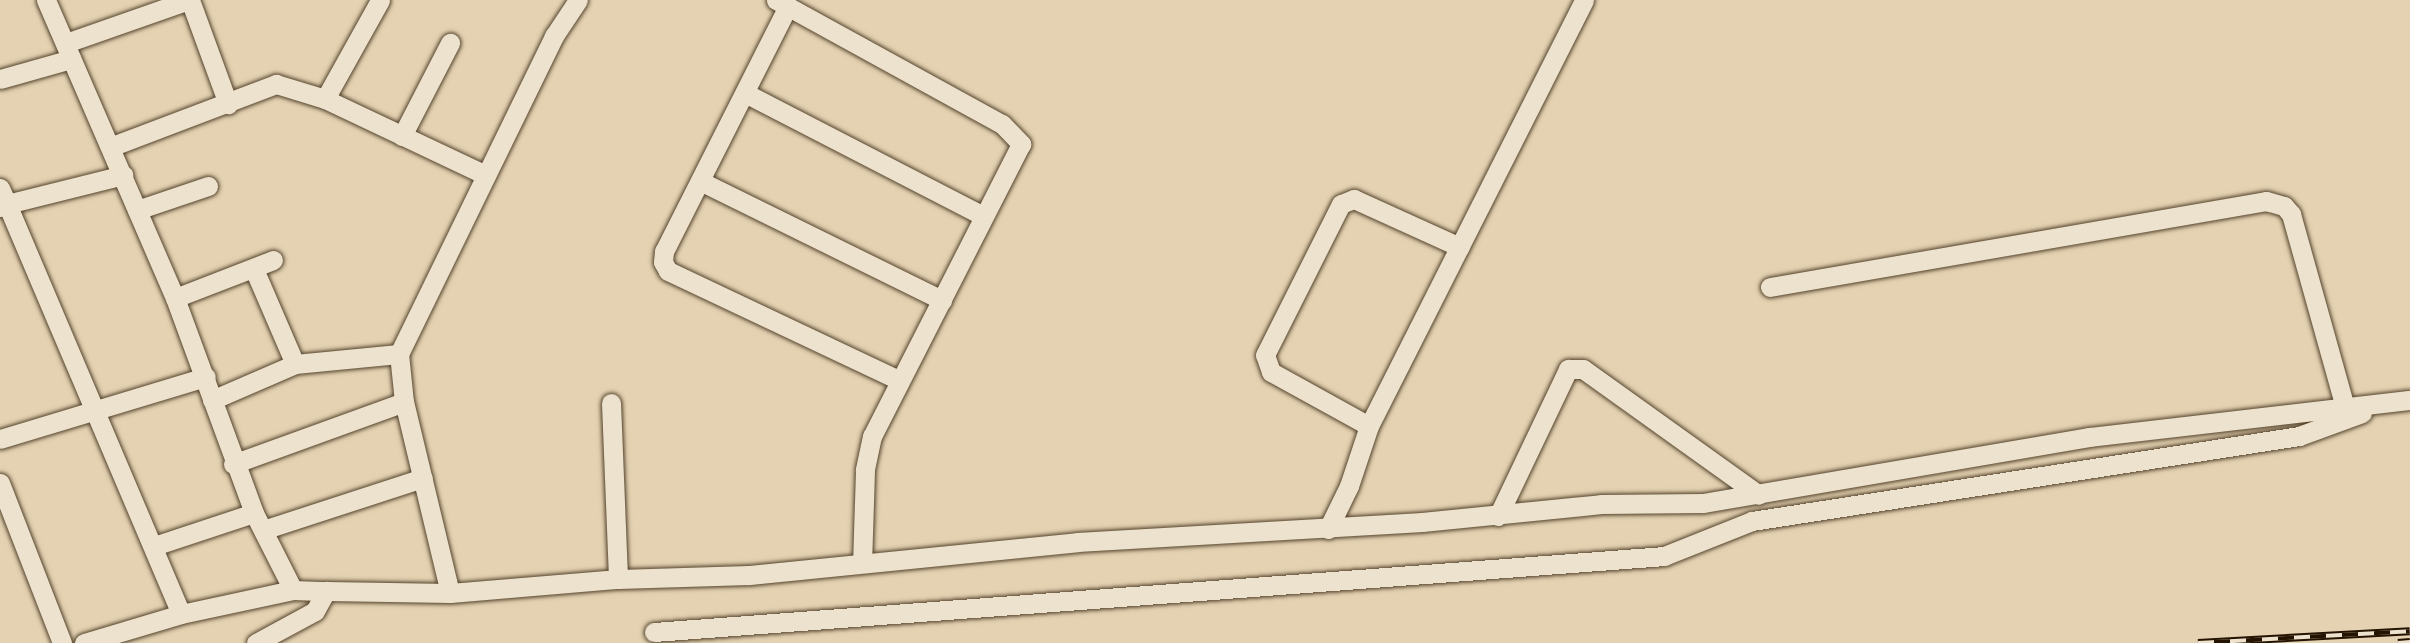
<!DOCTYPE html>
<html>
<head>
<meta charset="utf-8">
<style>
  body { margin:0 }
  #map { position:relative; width:2410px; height:643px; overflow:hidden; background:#e4d2b2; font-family:"IM FELL English",serif }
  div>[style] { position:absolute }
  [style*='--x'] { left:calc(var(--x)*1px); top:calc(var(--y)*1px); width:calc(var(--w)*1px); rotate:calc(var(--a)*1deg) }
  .roads { filter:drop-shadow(0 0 2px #54432c) drop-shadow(0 0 2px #54432c) }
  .minor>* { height:19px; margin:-9.5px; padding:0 9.5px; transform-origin:9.5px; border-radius:9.5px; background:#ede2cd }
  .rail>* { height:8px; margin-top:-4px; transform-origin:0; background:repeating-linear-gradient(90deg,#ede2cd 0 16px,#241300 0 32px); box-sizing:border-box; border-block:2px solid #241300 }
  span { translate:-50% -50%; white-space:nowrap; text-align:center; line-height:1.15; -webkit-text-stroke:7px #ede2cd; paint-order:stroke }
</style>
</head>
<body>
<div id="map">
  <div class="roads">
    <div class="minor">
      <div style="--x:46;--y:0;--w:325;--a:66.6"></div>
      <div style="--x:175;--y:298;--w:229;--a:69.8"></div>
      <div style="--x:254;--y:513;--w:86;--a:63.1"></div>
      <div style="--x:293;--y:590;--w:33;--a:2"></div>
      <div style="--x:190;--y:0;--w:111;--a:69.9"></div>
      <div style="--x:776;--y:0;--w:258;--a:28.8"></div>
      <div style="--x:1002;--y:124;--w:28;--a:46"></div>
      <div style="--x:1021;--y:144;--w:328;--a:117"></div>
      <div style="--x:872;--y:436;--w:35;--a:102"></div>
      <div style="--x:865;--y:470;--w:93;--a:91.8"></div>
      <div style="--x:788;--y:6;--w:275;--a:116.8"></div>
      <div style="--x:664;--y:251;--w:11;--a:95"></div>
      <div style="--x:663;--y:262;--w:10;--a:61"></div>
      <div style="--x:668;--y:271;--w:255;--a:25.3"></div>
      <div style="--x:66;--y:43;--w:130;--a:-19.3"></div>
      <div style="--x:0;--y:79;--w:74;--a:-15.7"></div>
      <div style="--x:745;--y:93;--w:268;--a:27.3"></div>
      <div style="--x:325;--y:99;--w:113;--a:-60.9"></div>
      <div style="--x:402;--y:136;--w:105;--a:-62.7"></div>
      <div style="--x:110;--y:147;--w:178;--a:-20.8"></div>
      <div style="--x:276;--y:84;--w:51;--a:17"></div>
      <div style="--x:325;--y:99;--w:178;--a:25.3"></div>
      <div style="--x:700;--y:181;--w:270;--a:26.2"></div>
      <div style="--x:0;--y:188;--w:17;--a:66"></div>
      <div style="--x:7;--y:204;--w:120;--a:-14"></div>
      <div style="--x:0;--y:207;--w:8;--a:-23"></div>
      <div style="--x:7;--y:204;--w:445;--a:67"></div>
      <div style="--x:137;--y:210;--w:75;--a:-18.7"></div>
      <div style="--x:254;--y:269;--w:103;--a:66.7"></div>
      <div style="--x:1770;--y:287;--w:503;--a:-9.84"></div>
      <div style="--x:2266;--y:201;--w:19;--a:16"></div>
      <div style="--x:2284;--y:206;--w:11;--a:49"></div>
      <div style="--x:2291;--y:214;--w:200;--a:74.4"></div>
      <div style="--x:175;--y:298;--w:105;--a:-21.2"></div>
      <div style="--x:212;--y:400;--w:90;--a:-23.4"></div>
      <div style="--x:295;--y:364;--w:104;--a:-5.5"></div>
      <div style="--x:611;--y:403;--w:176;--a:87.7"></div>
      <div style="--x:1369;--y:426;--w:112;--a:-151.1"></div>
      <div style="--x:1271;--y:372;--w:18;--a:-109"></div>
      <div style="--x:1265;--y:355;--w:169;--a:-63.3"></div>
      <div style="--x:1341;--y:204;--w:14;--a:-21"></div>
      <div style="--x:1354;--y:199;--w:116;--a:24.4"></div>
      <div style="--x:0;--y:439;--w:215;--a:-16.8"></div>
      <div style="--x:233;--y:464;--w:182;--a:-19.9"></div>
      <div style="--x:0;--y:483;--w:172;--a:68.8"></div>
      <div style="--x:1498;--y:516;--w:163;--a:-64.5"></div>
      <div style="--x:1568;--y:369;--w:15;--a:0"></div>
      <div style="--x:1583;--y:369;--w:216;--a:35.6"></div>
      <div style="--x:1328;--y:529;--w:48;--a:-64"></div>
      <div style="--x:1349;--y:486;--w:63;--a:-71.6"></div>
      <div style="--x:1369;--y:426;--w:477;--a:-63.2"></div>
      <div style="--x:263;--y:530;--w:168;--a:-18"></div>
      <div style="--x:154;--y:546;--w:105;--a:-18.3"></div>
      <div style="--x:450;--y:593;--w:196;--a:-103.5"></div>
      <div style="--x:404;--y:402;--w:48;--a:-95.9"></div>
      <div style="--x:399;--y:354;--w:354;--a:-64"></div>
      <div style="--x:554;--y:36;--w:43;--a:-56.3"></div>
      <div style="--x:654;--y:632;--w:1013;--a:-4.3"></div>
      <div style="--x:1664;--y:556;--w:95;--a:-21.7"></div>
      <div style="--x:1752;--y:521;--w:554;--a:-8.83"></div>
      <div style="--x:2299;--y:436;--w:67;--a:-20.1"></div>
      <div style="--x:84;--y:643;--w:101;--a:-16.6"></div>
      <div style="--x:181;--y:614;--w:115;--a:-12.1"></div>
      <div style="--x:256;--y:643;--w:67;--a:-28.5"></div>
      <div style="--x:315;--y:611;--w:23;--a:-61"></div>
      <div style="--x:326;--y:591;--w:124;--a:0.9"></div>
      <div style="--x:450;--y:593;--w:169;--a:-4.8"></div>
      <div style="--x:618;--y:579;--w:131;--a:-1.7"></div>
      <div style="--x:749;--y:575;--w:330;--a:-5.7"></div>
      <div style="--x:1077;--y:542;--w:346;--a:-3.3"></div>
      <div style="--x:1422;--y:522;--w:180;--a:-5.7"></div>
      <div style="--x:1601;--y:504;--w:102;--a:-0.6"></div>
      <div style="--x:1703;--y:503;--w:392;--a:-9.7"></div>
      <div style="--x:2089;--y:437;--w:323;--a:-6.6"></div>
    </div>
  </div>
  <div class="rail">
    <div style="--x:2198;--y:643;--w:212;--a:-3.2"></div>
    <div style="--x:2398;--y:643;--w:12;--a:-5"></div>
  </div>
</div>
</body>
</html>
